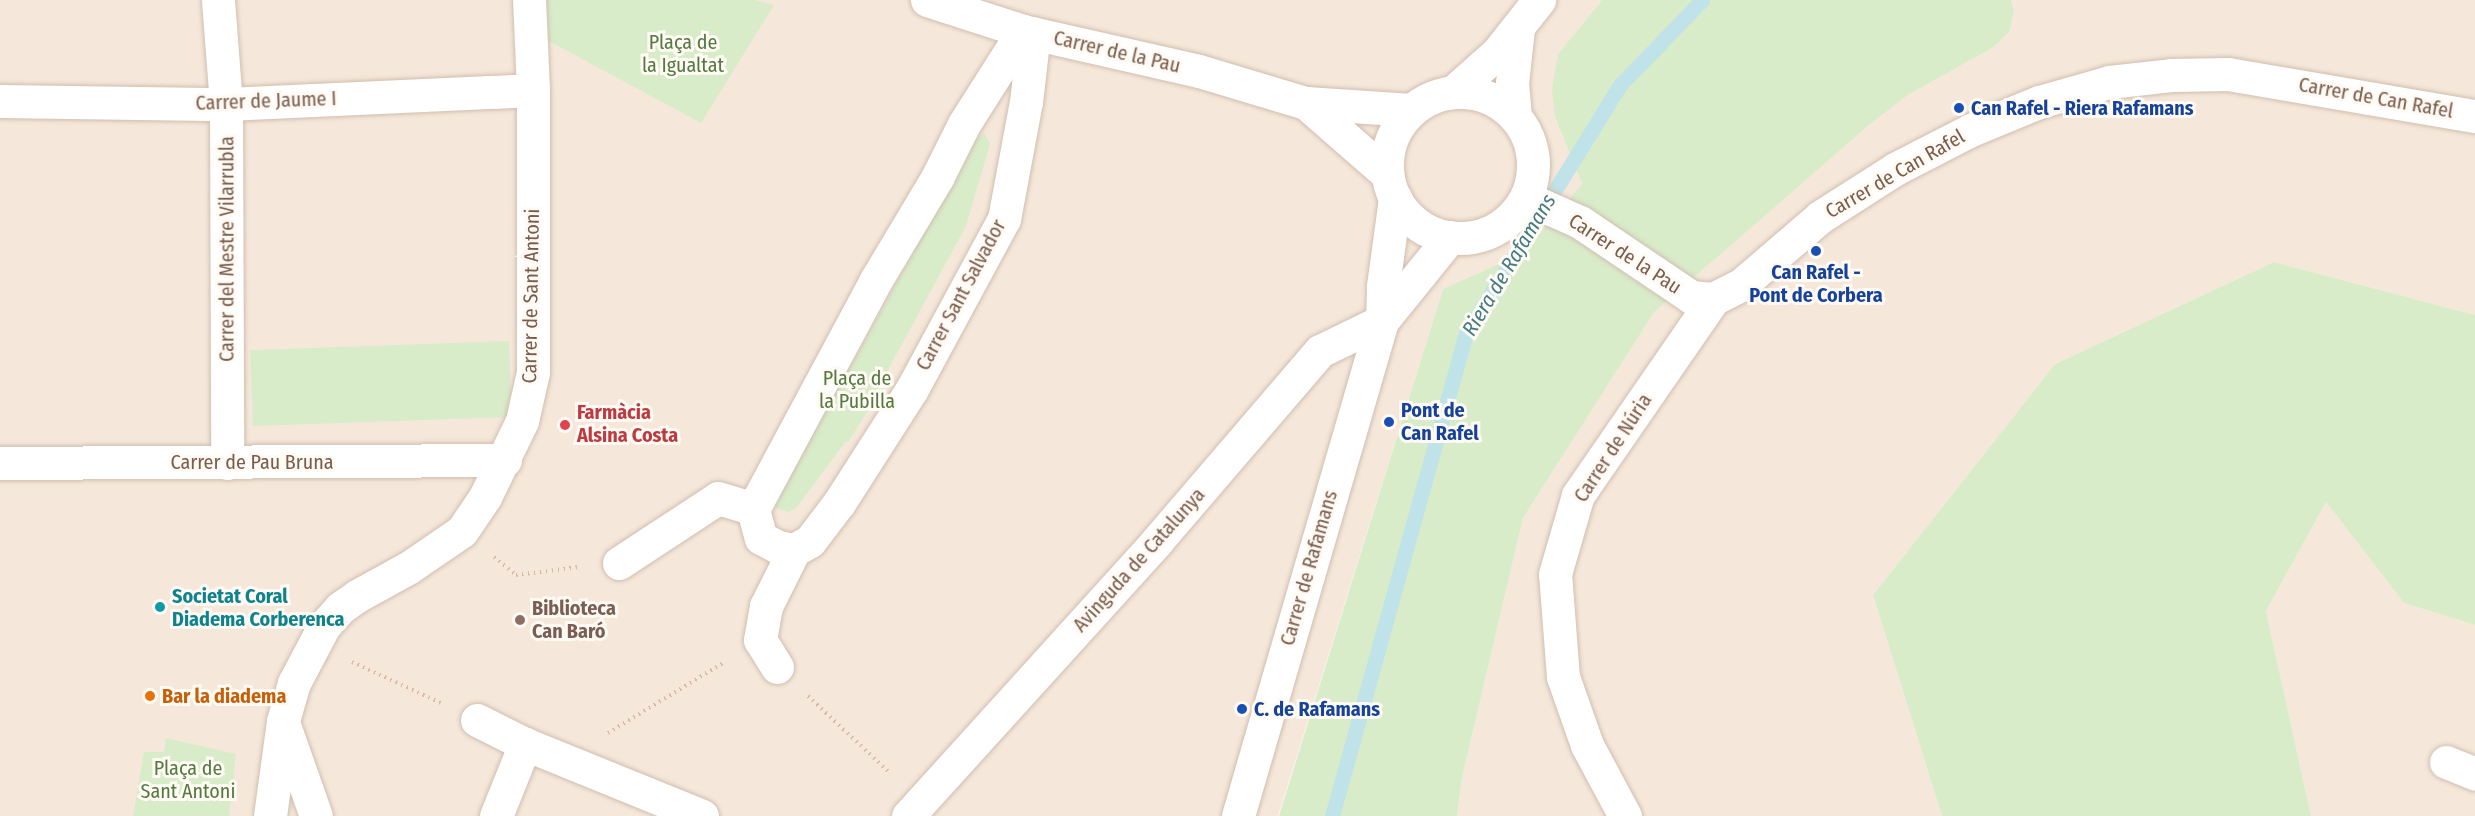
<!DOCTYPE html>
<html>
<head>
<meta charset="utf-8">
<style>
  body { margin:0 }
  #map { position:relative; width:2475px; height:816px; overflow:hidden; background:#fdf6ec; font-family:"Fira Sans Condensed",sans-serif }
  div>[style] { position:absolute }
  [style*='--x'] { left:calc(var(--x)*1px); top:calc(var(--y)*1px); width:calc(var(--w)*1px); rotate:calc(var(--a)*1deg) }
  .residential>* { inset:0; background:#f5e8da }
  .green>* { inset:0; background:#d8ecc9; transform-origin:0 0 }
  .stream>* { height:15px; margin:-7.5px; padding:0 7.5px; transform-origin:7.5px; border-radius:7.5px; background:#bfe3e8 }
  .path>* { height:4px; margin-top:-2px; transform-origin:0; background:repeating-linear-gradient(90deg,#d9b8a5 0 1.5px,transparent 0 6px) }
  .roads { filter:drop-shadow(0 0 2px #d1beb0) drop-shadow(0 0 2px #d1beb0) }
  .minor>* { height:33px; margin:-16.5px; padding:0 16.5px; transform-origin:16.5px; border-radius:16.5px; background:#fff }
  .minor>.ring { margin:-16.5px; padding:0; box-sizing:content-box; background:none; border:33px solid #fff; border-radius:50% }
  .dots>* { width:16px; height:16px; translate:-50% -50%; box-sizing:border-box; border:3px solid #fffaf3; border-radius:50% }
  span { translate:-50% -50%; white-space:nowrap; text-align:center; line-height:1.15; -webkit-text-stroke:6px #fffaf3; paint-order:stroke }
  .park-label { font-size:20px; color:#537a41 }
  .street-label { font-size:20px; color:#7a5c4d }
  .transit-label { font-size:20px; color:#164399; font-weight:700 }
  .left { translate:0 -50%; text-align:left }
  .health-label { font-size:20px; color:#be3a42; font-weight:700 }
  .culture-label { font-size:20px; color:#0d838f; font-weight:700 }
  .education-label { font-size:20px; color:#785e54; font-weight:700 }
  .food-label { font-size:20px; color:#c56008; font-weight:700 }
  .water-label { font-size:21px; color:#437c86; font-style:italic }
</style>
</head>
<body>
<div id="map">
  <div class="residential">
    <div style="clip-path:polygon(0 0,1602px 0,1558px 54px,1555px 117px,1582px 184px,1523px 253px,1443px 289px,1278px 816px,0 816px)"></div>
    <div style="clip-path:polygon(2011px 0,2475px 0,2475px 315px,2274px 262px,2055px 364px,1873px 595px,1942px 816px,1457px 816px,1462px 778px,1523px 518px,1654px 311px,1869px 125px,1908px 95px,1994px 47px,2010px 31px,2014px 9px)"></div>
    <div style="clip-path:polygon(2326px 502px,2404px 603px,2475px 625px,2475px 816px,2311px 816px,2266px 611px)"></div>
  </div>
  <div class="green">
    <div style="clip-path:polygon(543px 0,755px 0,774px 5px,701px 123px,545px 39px)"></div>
    <div style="clip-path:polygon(1602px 0,2011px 0,2014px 9px,2010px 31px,1994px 47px,1908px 95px,1869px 125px,1654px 312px,1523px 518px,1462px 778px,1457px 816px,1279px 816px,1443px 289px,1523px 253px,1582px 184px,1555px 117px,1552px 90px,1558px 54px)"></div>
    <div style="clip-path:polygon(985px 134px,990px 144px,966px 226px,883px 379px,886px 383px,848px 442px,846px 441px,797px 507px,789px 512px,775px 508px,778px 490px,817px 425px,849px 363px,852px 364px,973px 143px,980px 136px)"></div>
    <div style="clip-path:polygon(2274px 262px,2475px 315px,2475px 625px,2404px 603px,2326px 502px,2266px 611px,2311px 816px,1942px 816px,1873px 595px,2055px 364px)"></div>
    <div style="left:509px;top:341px;width:76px;height:259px;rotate:88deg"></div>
    <div style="clip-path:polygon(166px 738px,236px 754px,229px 816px,133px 816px,144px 752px,164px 752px)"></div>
  </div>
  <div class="stream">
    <div style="--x:1332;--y:816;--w:499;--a:-74.5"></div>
    <div style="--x:1465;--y:335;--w:294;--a:-58.2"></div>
    <div style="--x:1620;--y:85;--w:118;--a:-46"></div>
  </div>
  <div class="path">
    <div style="--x:494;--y:557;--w:28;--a:39"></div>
    <div style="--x:516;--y:575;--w:64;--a:-7.2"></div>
    <div style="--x:352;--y:662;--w:98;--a:24.7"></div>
    <div style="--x:808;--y:696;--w:112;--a:43.2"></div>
    <div style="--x:608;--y:733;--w:137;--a:-31.3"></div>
  </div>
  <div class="roads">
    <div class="minor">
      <div style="--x:218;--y:0;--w:104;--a:85.6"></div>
      <div style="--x:226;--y:104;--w:359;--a:89.8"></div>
      <div style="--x:927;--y:0;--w:101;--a:17.9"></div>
      <div style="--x:1023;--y:31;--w:180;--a:12.8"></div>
      <div style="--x:1199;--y:71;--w:112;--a:16.7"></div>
      <div style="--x:1306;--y:103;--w:106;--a:3.8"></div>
      <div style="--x:1023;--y:31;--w:110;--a:122.4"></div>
      <div style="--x:964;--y:124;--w:60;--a:116.6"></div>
      <div style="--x:937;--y:178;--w:119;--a:120.9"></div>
      <div style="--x:876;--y:280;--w:260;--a:118.2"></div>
      <div style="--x:753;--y:509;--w:30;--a:75"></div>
      <div style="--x:761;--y:538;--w:19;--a:28"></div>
      <div style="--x:778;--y:547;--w:16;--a:11"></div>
      <div style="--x:794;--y:550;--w:18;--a:-29"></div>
      <div style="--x:810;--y:541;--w:48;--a:-52.7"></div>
      <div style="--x:839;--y:503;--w:135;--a:-57.4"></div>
      <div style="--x:912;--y:389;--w:193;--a:-61.6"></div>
      <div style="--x:1004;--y:219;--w:119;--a:-79.4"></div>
      <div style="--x:1026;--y:102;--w:69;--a:-83.4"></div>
      <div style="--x:1453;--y:92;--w:59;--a:-41.6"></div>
      <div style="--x:1497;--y:53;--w:68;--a:-51.6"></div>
      <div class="ring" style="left:1387px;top:92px;width:113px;height:113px"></div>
      <div style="--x:0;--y:101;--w:226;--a:0.8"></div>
      <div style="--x:226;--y:104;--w:307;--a:-2.6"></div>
      <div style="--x:1306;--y:103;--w:108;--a:41.2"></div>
      <div style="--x:1515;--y:117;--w:34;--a:-95"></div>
      <div style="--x:1512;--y:83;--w:54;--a:-83.7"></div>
      <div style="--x:1526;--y:198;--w:59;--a:24"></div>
      <div style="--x:1580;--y:222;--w:134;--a:34"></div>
      <div style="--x:1691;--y:297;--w:22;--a:5"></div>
      <div style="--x:1713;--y:299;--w:31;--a:-27"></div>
      <div style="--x:1741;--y:285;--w:104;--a:-40.7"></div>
      <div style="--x:1820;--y:217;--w:89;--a:-32.6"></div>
      <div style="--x:1895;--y:169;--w:85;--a:-27.2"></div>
      <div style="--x:1971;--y:130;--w:74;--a:-22.4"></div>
      <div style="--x:2039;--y:102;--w:73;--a:-15.9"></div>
      <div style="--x:2109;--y:82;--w:62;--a:-6.4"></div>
      <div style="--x:2171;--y:75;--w:57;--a:-1"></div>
      <div style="--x:2228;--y:74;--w:251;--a:9.7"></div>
      <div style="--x:0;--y:463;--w:505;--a:-0.34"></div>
      <div style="--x:619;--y:563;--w:118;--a:-33.3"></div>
      <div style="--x:718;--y:498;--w:37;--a:17"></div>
      <div style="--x:777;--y:667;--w:32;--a:-122"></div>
      <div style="--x:760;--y:640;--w:35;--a:-80"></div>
      <div style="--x:766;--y:606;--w:63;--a:-63.4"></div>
      <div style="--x:477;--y:720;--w:54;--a:26.6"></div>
      <div style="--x:525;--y:744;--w:191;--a:22.1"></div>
      <div style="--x:285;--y:728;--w:93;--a:70.6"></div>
      <div style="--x:2446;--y:762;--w:31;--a:22"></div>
      <div style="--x:270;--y:816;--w:96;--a:-82.2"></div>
      <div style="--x:283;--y:721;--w:40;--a:-74"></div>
      <div style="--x:294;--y:683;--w:64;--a:-62.2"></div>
      <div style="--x:324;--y:626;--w:24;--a:-48"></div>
      <div style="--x:340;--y:608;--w:21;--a:-35"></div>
      <div style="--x:357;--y:596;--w:58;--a:-28.8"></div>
      <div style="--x:408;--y:568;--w:65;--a:-34.4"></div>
      <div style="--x:462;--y:531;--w:41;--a:-55.9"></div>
      <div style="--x:485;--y:497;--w:85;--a:-64"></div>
      <div style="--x:522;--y:421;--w:50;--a:-77.3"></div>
      <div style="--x:533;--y:372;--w:282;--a:-90"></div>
      <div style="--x:533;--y:90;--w:90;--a:-92.5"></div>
      <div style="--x:496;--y:816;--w:78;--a:-68.1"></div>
      <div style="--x:908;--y:816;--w:371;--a:-47.8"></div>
      <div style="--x:1157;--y:541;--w:250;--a:-49.4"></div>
      <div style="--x:1320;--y:351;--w:69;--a:-25.8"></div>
      <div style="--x:1382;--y:321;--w:108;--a:-51"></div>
      <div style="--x:1238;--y:816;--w:516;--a:-73.78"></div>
      <div style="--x:1382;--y:321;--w:35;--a:-88"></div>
      <div style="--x:1383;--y:286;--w:89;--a:-82.2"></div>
      <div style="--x:1625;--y:816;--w:81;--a:-118.2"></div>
      <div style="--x:1587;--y:745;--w:72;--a:-109.4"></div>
      <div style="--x:1563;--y:677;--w:103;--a:-94.4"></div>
      <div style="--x:1555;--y:574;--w:82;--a:-73.8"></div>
      <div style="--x:1578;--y:495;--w:238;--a:-55.4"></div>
    </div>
  </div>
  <div class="dots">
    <div style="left:1959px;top:108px;background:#1a4fb4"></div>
    <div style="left:1816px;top:251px;background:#1a4fb4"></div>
    <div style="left:1389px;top:422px;background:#1a4fb4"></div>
    <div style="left:565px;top:425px;background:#e0444e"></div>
    <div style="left:160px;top:607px;background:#0f9aa8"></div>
    <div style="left:520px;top:620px;background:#8d6e63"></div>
    <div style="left:150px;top:696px;background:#e8710a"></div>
    <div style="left:1242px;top:709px;background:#1a4fb4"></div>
  </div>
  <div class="park-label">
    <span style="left:683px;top:54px">Plaça de<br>la Igualtat</span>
    <span style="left:857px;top:390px">Plaça de<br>la Pubilla</span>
    <span style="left:188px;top:780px">Plaça de<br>Sant Antoni</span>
  </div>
  <div class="street-label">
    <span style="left:1117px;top:52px;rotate:13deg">Carrer de la Pau</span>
    <span style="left:2376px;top:98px;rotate:10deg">Carrer de Can Rafel</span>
    <span style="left:266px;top:101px;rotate:-2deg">Carrer de Jaume I</span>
    <span style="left:1895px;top:174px;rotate:-30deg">Carrer de Can Rafel</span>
    <span style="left:227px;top:249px;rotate:-90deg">Carrer del Mestre Vilarrubla</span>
    <span style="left:1625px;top:254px;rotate:33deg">Carrer de la Pau</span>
    <span style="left:961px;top:295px;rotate:-62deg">Carrer Sant Salvador</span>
    <span style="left:531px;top:296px;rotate:-89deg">Carrer de Sant Antoni</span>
    <span style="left:1613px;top:448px;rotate:-57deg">Carrer de Núria</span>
    <span style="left:252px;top:462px">Carrer de Pau Bruna</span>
    <span style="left:1139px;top:560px;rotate:-48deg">Avinguda de Catalunya</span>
    <span style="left:1309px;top:568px;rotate:-74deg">Carrer de Rafamans</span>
  </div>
  <div class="transit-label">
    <span class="left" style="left:1971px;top:108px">Can Rafel - Riera Rafamans</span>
    <span style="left:1816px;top:284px">Can Rafel -<br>Pont de Corbera</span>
    <span class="left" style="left:1401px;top:422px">Pont de<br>Can Rafel</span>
    <span class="left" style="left:1254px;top:709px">C. de Rafamans</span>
  </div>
  <div class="health-label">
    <span class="left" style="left:577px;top:424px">Farmàcia<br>Alsina Costa</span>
  </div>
  <div class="culture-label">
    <span class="left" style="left:172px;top:608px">Societat Coral<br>Diadema Corberenca</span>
  </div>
  <div class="education-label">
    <span class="left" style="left:532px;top:620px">Biblioteca<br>Can Baró</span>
  </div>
  <div class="food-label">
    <span class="left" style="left:162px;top:696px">Bar la diadema</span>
  </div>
  <div class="water-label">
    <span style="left:1509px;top:265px;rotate:-59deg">Riera de Rafamans</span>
  </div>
</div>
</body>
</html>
